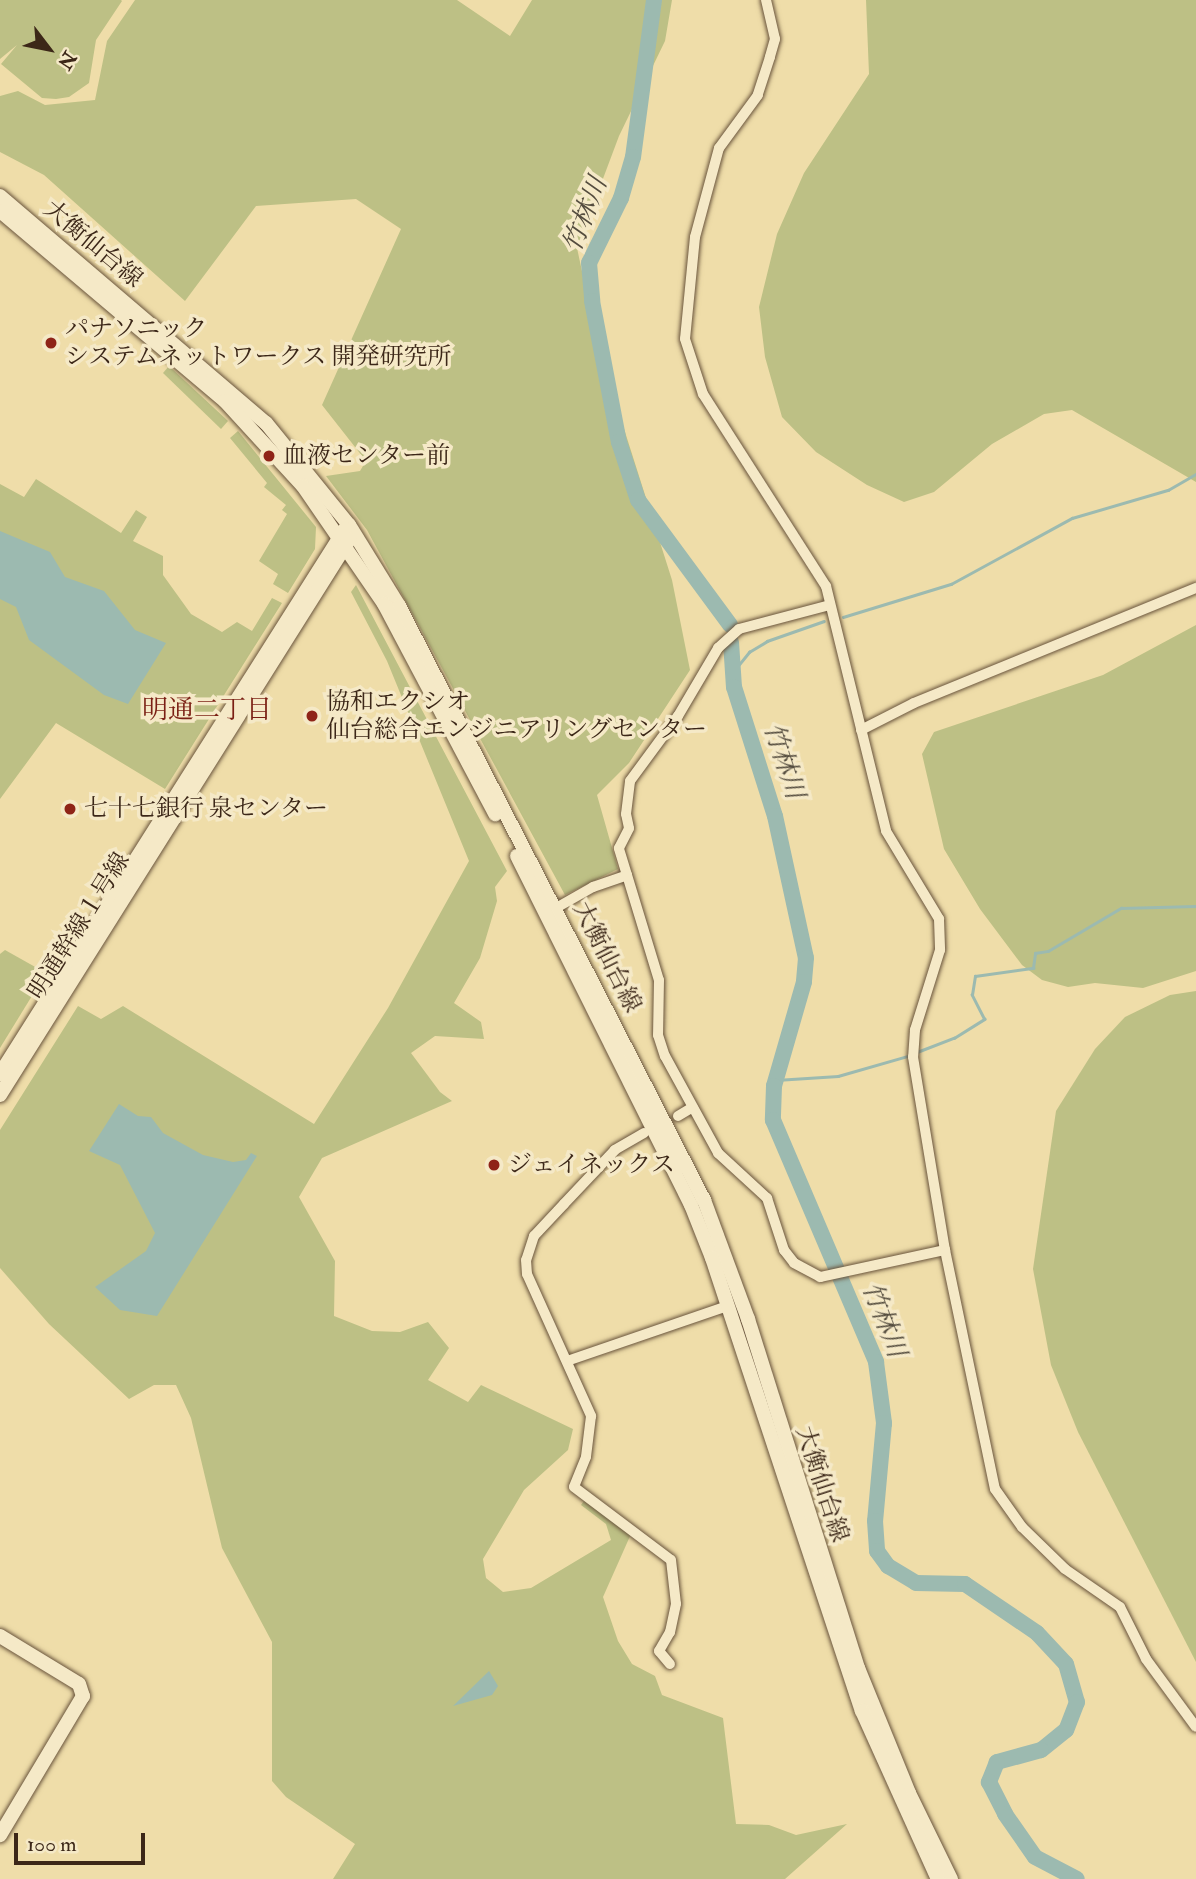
<!DOCTYPE html>
<html>
<head>
<meta charset="utf-8">
<style>
  body { margin:0 }
  #map { position:relative; width:1196px; height:1879px; overflow:hidden; background:#efdda9; font-family:"IM FELL Double Pica","Noto Serif JP",serif }
  div>[style] { position:absolute }
  [style*='--x'] { left:calc(var(--x)*1px); top:calc(var(--y)*1px); width:calc(var(--w)*1px); rotate:calc(var(--a)*1deg) }
  .green>* { inset:0; background:#bdc085 }
  .water>* { inset:0; background:#9cbab0 }
  .stream>* { height:2.5px; margin:-1.25px; padding:0 1.25px; transform-origin:1.25px; border-radius:1.25px; background:#9cbab0 }
  .river>* { height:16px; margin:-8px; padding:0 8px; transform-origin:8px; border-radius:8px; background:#9cbab0 }
  .roads { filter:drop-shadow(0 0 2px #69543c) drop-shadow(0 0 2px #69543c) }
  .street>* { height:10px; margin:-5px; padding:0 5px; transform-origin:5px; border-radius:5px; background:#f5e9c7 }
  .secondary>* { height:14px; margin:-7px; padding:0 7px; transform-origin:7px; border-radius:7px; background:#f5e9c7 }
  .dots>* { width:19px; height:19px; translate:-50% -50%; box-sizing:border-box; border:4px solid #f5e9c7; border-radius:50% }
  span { translate:-50% -50%; white-space:nowrap; text-align:center; line-height:1.15; -webkit-text-stroke:7px #f5e9c7; paint-order:stroke }
  .street-label { font-size:24px; color:#3c2718 }
  .poi-label { font-size:24px; color:#3c2718 }
  .left { translate:0 -50%; text-align:left }
  .water-label { font-size:26px; color:#544c3e; font-style:italic }
  .neighbourhood-label { font-size:26px; color:#7a1f14 }
  .north { position:absolute; left:14px; top:14px; width:70px; height:70px; -webkit-text-stroke:5px #f5e9c7; paint-order:stroke; rotate:122deg; font-size:19px; font-weight:700; line-height:28px; text-align:center; color:#3c2718 }
  .north::after { content:''; display:block; margin:auto; width:24px; height:32px; background:#3c2718; clip-path:polygon(50% 0,100% 100%,50% 72%,0 100%) }
  .scale { position:absolute; left:14px; top:1833px; width:131px; height:32px; box-sizing:border-box; border:4px solid #3c2718; border-top:0; padding-left:9px; font-size:21px; line-height:24px; white-space:nowrap; color:#3c2718; -webkit-text-stroke:5px #f5e9c7; paint-order:stroke }
</style>
</head>
<body>
<div id="map">
  <div class="green">
    <div style="clip-path:polygon(0 0,121px 0,122px 1px,96px 40px,89px 83px,69px 97px,56px 99px,42px 98px,1px 64px,17px 45px,0 59px)"></div>
    <div style="clip-path:polygon(135px 0,457px 0,510px 36px,532px 0,672px 0,665px 41px,619px 136px,577px 248px,599px 350px,672px 580px,690px 670px,629px 763px,597px 795px,618px 869px,565px 895px,367px 530px,326px 476px,360px 471px,366px 461px,322px 405px,401px 229px,356px 199px,256px 206px,185px 301px,44px 175px,0 152px,0 96px,18px 91px,45px 105px,95px 100px,107px 41px)"></div>
    <div style="clip-path:polygon(866px 0,1196px 0,1196px 482px,1072px 410px,1044px 414px,992px 444px,934px 492px,904px 502px,867px 485px,816px 452px,782px 417px,765px 357px,759px 307px,777px 234px,804px 173px,869px 74px)"></div>
    <div style="clip-path:polygon(169px 366px,228px 421px,221px 429px,163px 373px)"></div>
    <div style="clip-path:polygon(238px 431px,316px 527px,315px 549px,288px 593px,273px 584px,278px 574px,259px 561px,287px 514px,282px 510px,286px 505px,264px 487px,267px 483px,230px 438px)"></div>
    <div style="clip-path:polygon(36px 479px,121px 533px,136px 510px,147px 517px,133px 541px,163px 556px,163px 575px,191px 614px,222px 632px,237px 622px,252px 631px,272px 598px,282px 603px,165px 789px,56px 723px,0 799px,0 484px,24px 497px)"></div>
    <div style="clip-path:polygon(356px 585px,507px 871px,495px 887px,497px 901px,480px 958px,454px 1003px,481px 1022px,484px 1039px,435px 1036px,411px 1053px,440px 1092px,452px 1101px,322px 1158px,299px 1197px,335px 1261px,334px 1316px,372px 1331px,400px 1332px,428px 1322px,449px 1348px,428px 1380px,468px 1402px,481px 1385px,573px 1429px,568px 1450px,524px 1490px,483px 1559px,486px 1578px,503px 1592px,531px 1588px,611px 1540px,606px 1524px,581px 1505px,584px 1501px,631px 1534px,603px 1597px,618px 1641px,632px 1664px,655px 1676px,662px 1695px,723px 1718px,736px 1824px,769px 1825px,796px 1835px,847px 1824px,785px 1879px,333px 1879px,355px 1844px,286px 1797px,272px 1781px,272px 1642px,222px 1548px,191px 1418px,176px 1385px,154px 1385px,129px 1399px,49px 1324px,0 1268px,0 1130px,78px 1006px,101px 1019px,123px 1006px,314px 1124px,388px 1008px,469px 861px,387px 661px,351px 592px)"></div>
    <div style="clip-path:polygon(1196px 625px,1196px 971px,1143px 988px,1095px 983px,1068px 987px,1042px 980px,1022px 965px,980px 909px,944px 849px,922px 754px,934px 732px,1103px 675px)"></div>
    <div style="clip-path:polygon(5px 950px,46px 973px,0 1048px,0 954px)"></div>
    <div style="clip-path:polygon(1196px 991px,1196px 1662px,1078px 1432px,1051px 1365px,1033px 1269px,1056px 1111px,1095px 1049px,1125px 1017px,1170px 995px)"></div>
  </div>
  <div class="water">
    <div style="clip-path:polygon(0 531px,50px 552px,65px 577px,104px 591px,135px 630px,166px 643px,128px 704px,104px 695px,29px 640px,16px 607px,0 599px)"></div>
    <div style="clip-path:polygon(119px 1104px,138px 1116px,151px 1117px,163px 1133px,203px 1155px,233px 1162px,246px 1160px,251px 1153px,257px 1156px,157px 1316px,120px 1310px,95px 1287px,146px 1251px,155px 1233px,120px 1165px,89px 1151px)"></div>
    <div style="clip-path:polygon(489px 1671px,498px 1686px,492px 1695px,453px 1706px)"></div>
  </div>
  <div class="stream">
    <div style="--x:843;--y:617;--w:113;--a:-17"></div>
    <div style="--x:951;--y:584;--w:138;--a:-28.6"></div>
    <div style="--x:1072;--y:518;--w:100;--a:-16.3"></div>
    <div style="--x:1168;--y:490;--w:32;--a:-30"></div>
    <div style="--x:733;--y:672;--w:26;--a:-51"></div>
    <div style="--x:749;--y:652;--w:21;--a:-31"></div>
    <div style="--x:767;--y:641;--w:60;--a:-19.3"></div>
    <div style="--x:917;--y:1052;--w:40;--a:-21"></div>
    <div style="--x:954;--y:1038;--w:36;--a:-32"></div>
    <div style="--x:984;--y:1019;--w:27;--a:-117"></div>
    <div style="--x:972;--y:995;--w:19;--a:-81"></div>
    <div style="--x:975;--y:976;--w:59;--a:-7.9"></div>
    <div style="--x:1033;--y:968;--w:15;--a:-82"></div>
    <div style="--x:1035;--y:953;--w:13;--a:-9"></div>
    <div style="--x:1048;--y:951;--w:85;--a:-30.5"></div>
    <div style="--x:1121;--y:908;--w:75;--a:-1.5"></div>
    <div style="--x:776;--y:1080;--w:62;--a:-3.7"></div>
    <div style="--x:838;--y:1076;--w:76;--a:-16"></div>
  </div>
  <div class="river">
    <div style="--x:654;--y:0;--w:158;--a:97.6"></div>
    <div style="--x:633;--y:157;--w:43;--a:106.3"></div>
    <div style="--x:621;--y:198;--w:72;--a:116.2"></div>
    <div style="--x:589;--y:263;--w:38;--a:85"></div>
    <div style="--x:592;--y:301;--w:144;--a:79.2"></div>
    <div style="--x:619;--y:442;--w:61;--a:71.9"></div>
    <div style="--x:638;--y:500;--w:155;--a:53.6"></div>
    <div style="--x:731;--y:642;--w:45;--a:86.2"></div>
    <div style="--x:734;--y:687;--w:135;--a:72.4"></div>
    <div style="--x:775;--y:816;--w:145;--a:77.7"></div>
    <div style="--x:806;--y:958;--w:24;--a:95"></div>
    <div style="--x:804;--y:982;--w:108;--a:106.1"></div>
    <div style="--x:774;--y:1086;--w:34;--a:92"></div>
    <div style="--x:773;--y:1120;--w:263;--a:66.9"></div>
    <div style="--x:876;--y:1362;--w:62;--a:82.5"></div>
    <div style="--x:884;--y:1423;--w:98;--a:95.2"></div>
    <div style="--x:875;--y:1521;--w:30;--a:86"></div>
    <div style="--x:877;--y:1551;--w:19;--a:54"></div>
    <div style="--x:888;--y:1566;--w:33;--a:31"></div>
    <div style="--x:916;--y:1583;--w:49;--a:1.2"></div>
    <div style="--x:965;--y:1584;--w:87;--a:34.2"></div>
    <div style="--x:1037;--y:1633;--w:42;--a:46.9"></div>
    <div style="--x:1066;--y:1664;--w:40;--a:74"></div>
    <div style="--x:1077;--y:1702;--w:30;--a:111"></div>
    <div style="--x:1066;--y:1730;--w:32;--a:141"></div>
    <div style="--x:1041;--y:1750;--w:46;--a:164.7"></div>
    <div style="--x:997;--y:1762;--w:22;--a:112"></div>
    <div style="--x:989;--y:1782;--w:36;--a:63"></div>
    <div style="--x:1005;--y:1814;--w:52;--a:55.1"></div>
    <div style="--x:1035;--y:1857;--w:47;--a:27.6"></div>
  </div>
  <div class="roads">
    <div class="street">
      <div style="--x:766;--y:0;--w:40;--a:77"></div>
      <div style="--x:775;--y:39;--w:19;--a:106"></div>
      <div style="--x:770;--y:57;--w:40;--a:108"></div>
      <div style="--x:758;--y:95;--w:66;--a:126.3"></div>
      <div style="--x:719;--y:148;--w:92;--a:105.1"></div>
      <div style="--x:695;--y:237;--w:102;--a:95.6"></div>
      <div style="--x:685;--y:339;--w:58;--a:71.9"></div>
      <div style="--x:703;--y:394;--w:228;--a:57.4"></div>
      <div style="--x:826;--y:586;--w:252;--a:76.2"></div>
      <div style="--x:886;--y:831;--w:103;--a:58.9"></div>
      <div style="--x:939;--y:919;--w:31;--a:88"></div>
      <div style="--x:940;--y:950;--w:84;--a:107.4"></div>
      <div style="--x:915;--y:1030;--w:27;--a:94"></div>
      <div style="--x:913;--y:1057;--w:196;--a:80.6"></div>
      <div style="--x:861;--y:730;--w:59;--a:-27"></div>
      <div style="--x:914;--y:703;--w:305;--a:-22.2"></div>
      <div style="--x:627;--y:875;--w:28;--a:-107"></div>
      <div style="--x:619;--y:848;--w:22;--a:-63"></div>
      <div style="--x:629;--y:828;--w:14;--a:-102"></div>
      <div style="--x:626;--y:814;--w:33;--a:-83"></div>
      <div style="--x:630;--y:781;--w:81;--a:-53.6"></div>
      <div style="--x:678;--y:716;--w:79;--a:-59.5"></div>
      <div style="--x:718;--y:648;--w:28;--a:-42"></div>
      <div style="--x:739;--y:629;--w:94;--a:-14.8"></div>
      <div style="--x:556;--y:908;--w:43;--a:-29.6"></div>
      <div style="--x:593;--y:887;--w:36;--a:-19"></div>
      <div style="--x:627;--y:875;--w:110;--a:73.1"></div>
      <div style="--x:659;--y:980;--w:55;--a:91"></div>
      <div style="--x:658;--y:1035;--w:22;--a:72"></div>
      <div style="--x:665;--y:1056;--w:111;--a:61.3"></div>
      <div style="--x:718;--y:1153;--w:67;--a:42.6"></div>
      <div style="--x:767;--y:1198;--w:55;--a:71.9"></div>
      <div style="--x:784;--y:1250;--w:16;--a:52"></div>
      <div style="--x:794;--y:1263;--w:30;--a:28"></div>
      <div style="--x:820;--y:1277;--w:128;--a:-12.2"></div>
      <div style="--x:945;--y:1250;--w:244;--a:78.2"></div>
      <div style="--x:995;--y:1489;--w:47;--a:54.6"></div>
      <div style="--x:1022;--y:1527;--w:60;--a:44.3"></div>
      <div style="--x:1065;--y:1569;--w:67;--a:34.6"></div>
      <div style="--x:1120;--y:1607;--w:58;--a:63.4"></div>
      <div style="--x:1146;--y:1659;--w:84;--a:53.7"></div>
      <div style="--x:678;--y:1116;--w:17;--a:-31"></div>
      <div style="--x:644;--y:1133;--w:34;--a:150"></div>
      <div style="--x:615;--y:1150;--w:74;--a:133.4"></div>
      <div style="--x:564;--y:1204;--w:44;--a:133.2"></div>
      <div style="--x:534;--y:1236;--w:25;--a:108"></div>
      <div style="--x:526;--y:1260;--w:14;--a:86"></div>
      <div style="--x:527;--y:1274;--w:156;--a:65.7"></div>
      <div style="--x:591;--y:1416;--w:41;--a:97"></div>
      <div style="--x:586;--y:1457;--w:32;--a:112"></div>
      <div style="--x:574;--y:1487;--w:121;--a:37"></div>
      <div style="--x:671;--y:1560;--w:44;--a:83.5"></div>
      <div style="--x:676;--y:1604;--w:29;--a:102"></div>
      <div style="--x:670;--y:1632;--w:22;--a:120"></div>
      <div style="--x:659;--y:1651;--w:17;--a:50"></div>
      <div style="--x:567;--y:1361;--w:170;--a:-18.9"></div>
    </div>
    <div class="secondary">
      <div style="--x:0;--y:196;--w:350;--a:40.5"></div>
      <div style="--x:266;--y:423;--w:132;--a:50.9"></div>
      <div style="--x:349;--y:525;--w:95;--a:58.3"></div>
      <div style="--x:399;--y:606;--w:668;--a:62.82"></div>
      <div style="--x:704;--y:1200;--w:127;--a:69.7"></div>
      <div style="--x:748;--y:1319;--w:366;--a:72.5"></div>
      <div style="--x:858;--y:1668;--w:135;--a:67.8"></div>
      <div style="--x:909;--y:1793;--w:96;--a:64"></div>
      <div style="--x:0;--y:211;--w:294;--a:40.2"></div>
      <div style="--x:225;--y:401;--w:115;--a:47.5"></div>
      <div style="--x:303;--y:486;--w:143;--a:55.5"></div>
      <div style="--x:384;--y:604;--w:238;--a:62.1"></div>
      <div style="--x:517;--y:856;--w:390;--a:63.5"></div>
      <div style="--x:691;--y:1205;--w:57;--a:68.4"></div>
      <div style="--x:712;--y:1258;--w:477;--a:71.7"></div>
      <div style="--x:862;--y:1711;--w:184;--a:65.7"></div>
      <div style="--x:0;--y:1074;--w:645;--a:-57.67"></div>
      <div style="--x:0;--y:1095;--w:656;--a:-57.84"></div>
      <div style="--x:0;--y:1636;--w:92;--a:31.3"></div>
      <div style="--x:79;--y:1684;--w:13;--a:72"></div>
      <div style="--x:83;--y:1696;--w:162;--a:120.8"></div>
    </div>
  </div>
  <div class="dots">
    <div style="left:51px;top:343px;background:#8f2418"></div>
    <div style="left:269px;top:456px;background:#8f2418"></div>
    <div style="left:312px;top:716px;background:#8f2418"></div>
    <div style="left:70px;top:809px;background:#8f2418"></div>
    <div style="left:494px;top:1165px;background:#8f2418"></div>
  </div>
  <div class="street-label">
    <span style="left:93px;top:244px;rotate:40deg">大衡仙台線</span>
    <span style="left:79px;top:926px;rotate:-58deg">明通幹線１号線</span>
    <span style="left:607px;top:957px;rotate:63deg">大衡仙台線</span>
    <span style="left:822px;top:1484px;rotate:72deg">大衡仙台線</span>
  </div>
  <div class="poi-label">
    <span class="left" style="left:65px;top:343px">パナソニック<br>システムネットワークス 開発研究所</span>
    <span class="left" style="left:283px;top:456px">血液センター前</span>
    <span class="left" style="left:326px;top:716px">協和エクシオ<br>仙台総合エンジニアリングセンター</span>
    <span class="left" style="left:84px;top:809px">七十七銀行 泉センター</span>
    <span class="left" style="left:508px;top:1165px">ジェイネックス</span>
  </div>
  <div class="water-label">
    <span style="left:586px;top:215px;rotate:-69deg">竹林川</span>
    <span style="left:783px;top:761px;rotate:72deg">竹林川</span>
    <span style="left:883px;top:1320px;rotate:69deg">竹林川</span>
  </div>
  <div class="neighbourhood-label">
    <span style="left:207px;top:711px">明通二丁目</span>
  </div>
  <div class="north">N</div>
  <div class="scale">100 m</div>
</div>
</body>
</html>
